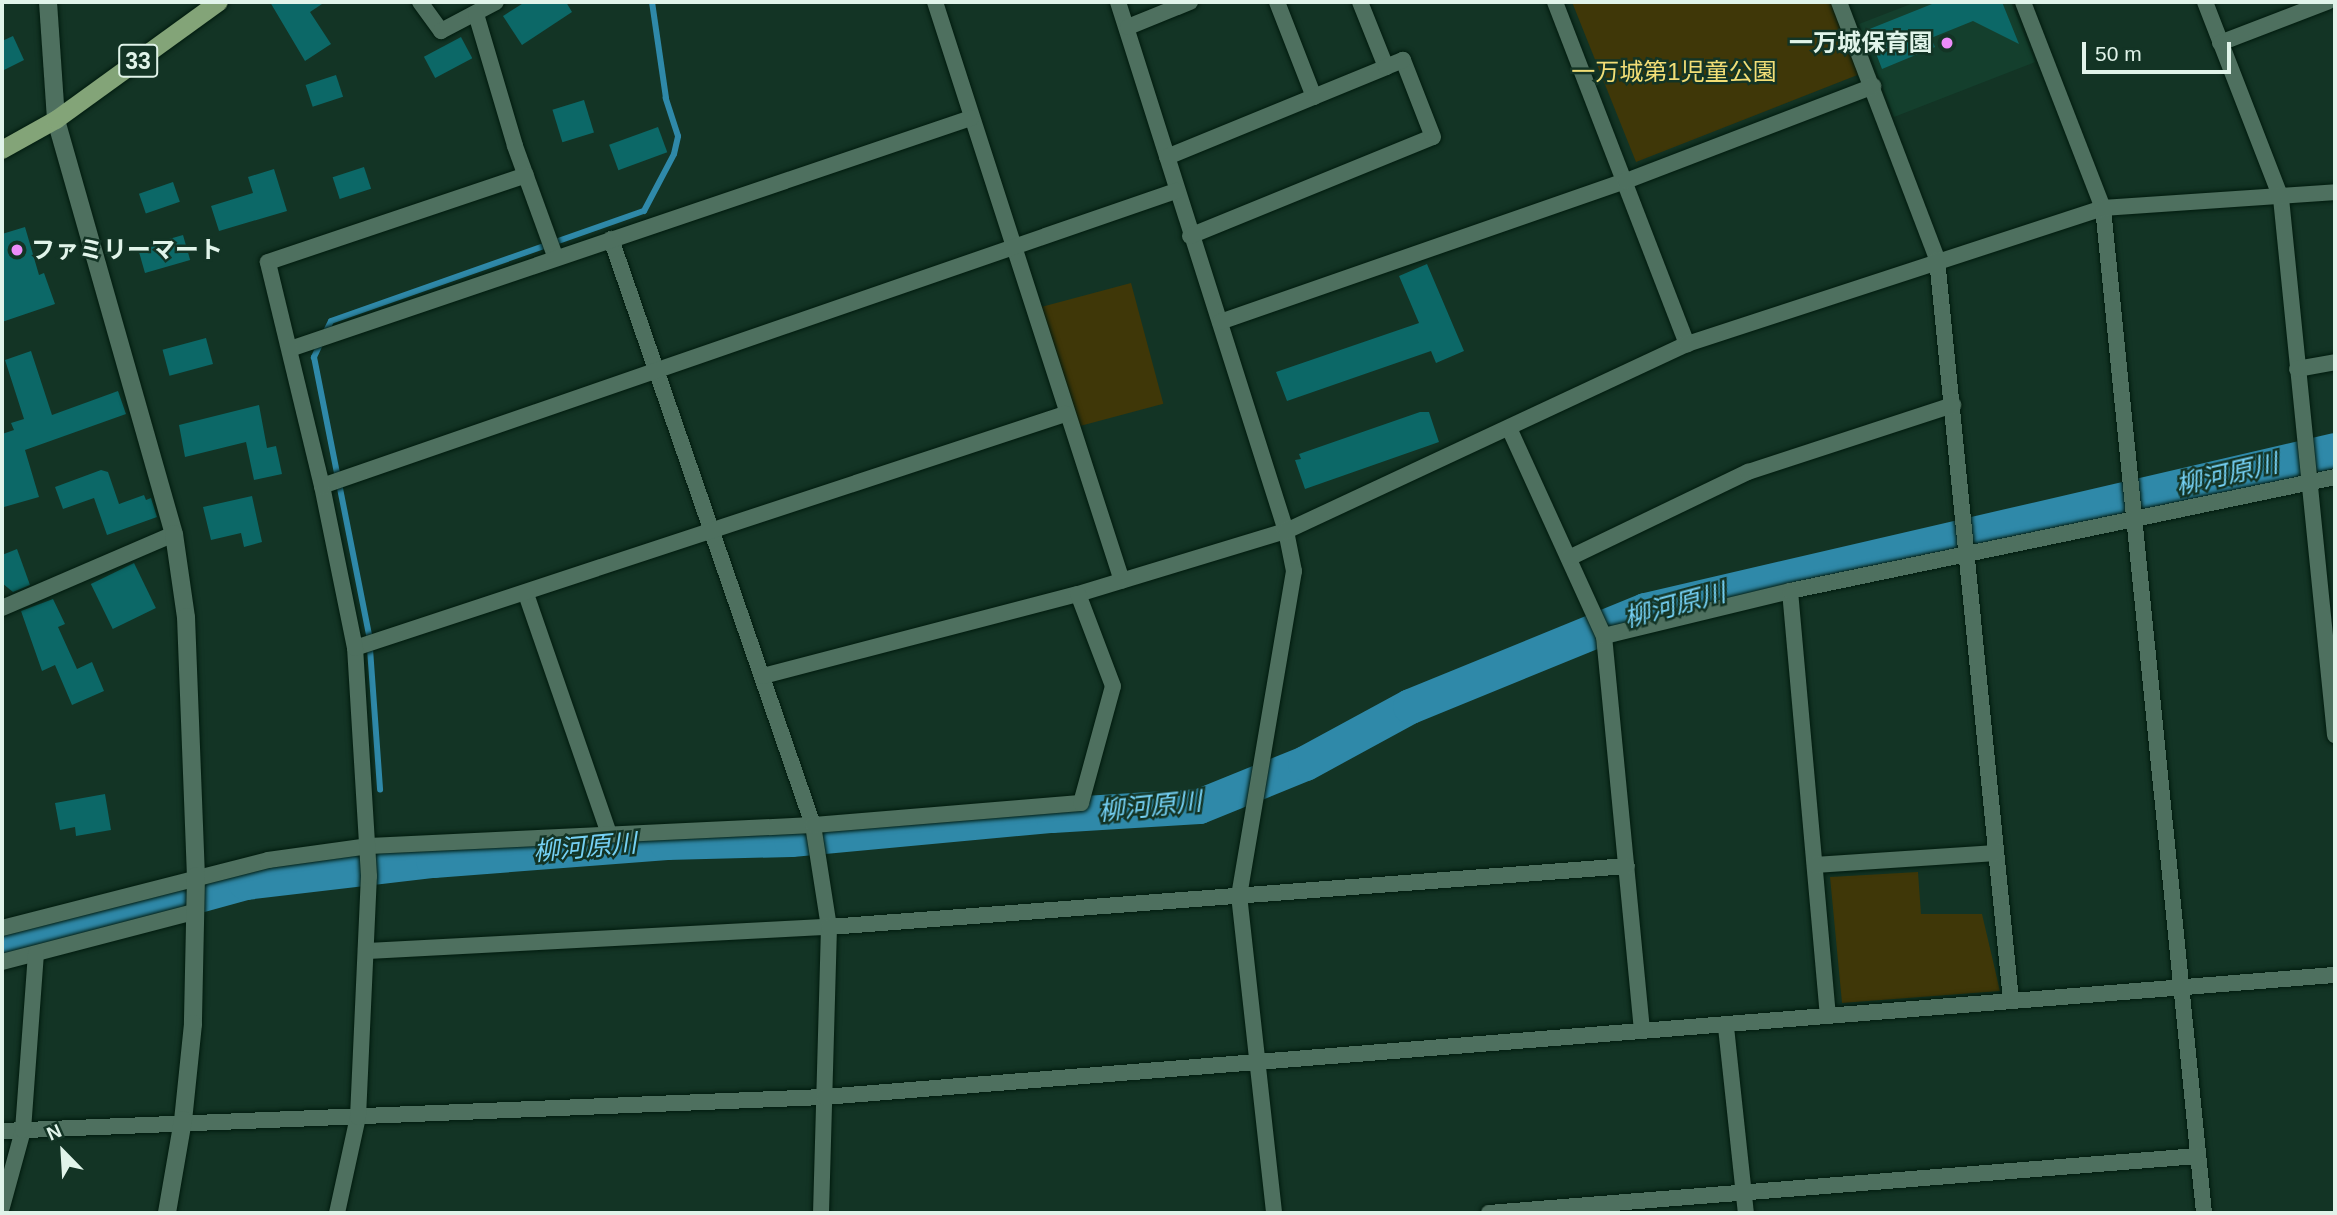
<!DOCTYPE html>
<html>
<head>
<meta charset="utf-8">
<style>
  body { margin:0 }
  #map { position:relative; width:2337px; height:1215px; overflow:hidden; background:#133425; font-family:Arial,"Noto Sans JP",sans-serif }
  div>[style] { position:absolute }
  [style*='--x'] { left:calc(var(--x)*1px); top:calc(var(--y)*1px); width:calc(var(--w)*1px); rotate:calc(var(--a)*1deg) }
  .built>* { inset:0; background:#143f2d }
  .green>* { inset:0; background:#3f3708; transform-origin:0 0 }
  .stream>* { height:6px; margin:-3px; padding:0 3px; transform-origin:3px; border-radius:3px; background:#2f89a9 }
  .river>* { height:35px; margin:-17.5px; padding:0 17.5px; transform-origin:17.5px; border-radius:17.5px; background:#2f89a9 }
  .building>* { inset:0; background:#0c6867; transform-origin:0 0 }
  .roads { filter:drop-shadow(0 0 2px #001b0e) drop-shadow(0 0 2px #001b0e) }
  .street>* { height:16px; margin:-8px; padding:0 8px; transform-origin:8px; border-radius:8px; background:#4e705f }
  .secondary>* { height:18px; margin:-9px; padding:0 9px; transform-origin:9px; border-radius:9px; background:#4e705f }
  .primary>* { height:18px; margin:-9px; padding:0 9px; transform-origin:9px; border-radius:9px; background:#83a478 }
  .dots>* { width:19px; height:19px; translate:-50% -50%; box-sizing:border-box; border:4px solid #133425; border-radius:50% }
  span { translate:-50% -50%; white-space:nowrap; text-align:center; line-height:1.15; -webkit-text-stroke:5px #133425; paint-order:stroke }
  .shield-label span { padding:2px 5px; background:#133425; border:2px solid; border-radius:5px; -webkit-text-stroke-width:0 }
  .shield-label { font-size:23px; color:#e1f4ea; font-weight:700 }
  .poi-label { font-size:24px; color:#e1f4ea; font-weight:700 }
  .right { translate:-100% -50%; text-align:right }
  .left { translate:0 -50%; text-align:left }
  .park-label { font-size:24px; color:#f2de76 }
  .water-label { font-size:26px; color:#75d0f4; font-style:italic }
  .frame { position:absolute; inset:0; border:4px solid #e1f4ea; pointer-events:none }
  .north { position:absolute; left:28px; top:1117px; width:70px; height:70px; -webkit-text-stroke:5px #133425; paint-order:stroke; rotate:336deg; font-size:19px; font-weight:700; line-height:28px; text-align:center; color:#e1f4ea }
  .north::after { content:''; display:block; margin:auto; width:24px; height:32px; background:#e1f4ea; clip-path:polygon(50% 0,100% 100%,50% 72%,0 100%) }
  .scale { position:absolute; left:2082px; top:42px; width:149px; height:32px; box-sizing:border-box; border:4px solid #e1f4ea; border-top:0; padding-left:9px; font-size:21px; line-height:24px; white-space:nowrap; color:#e1f4ea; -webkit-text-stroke:5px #133425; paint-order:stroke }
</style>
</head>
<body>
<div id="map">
  <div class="built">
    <div style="clip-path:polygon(1916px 2px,2011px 2px,2035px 62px,1894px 117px,1859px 24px)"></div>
  </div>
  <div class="green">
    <div style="clip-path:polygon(1572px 2px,1831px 2px,1860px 74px,1636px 162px)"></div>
    <div style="left:1131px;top:283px;width:125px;height:93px;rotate:75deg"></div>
    <div style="clip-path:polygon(1918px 872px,1921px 914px,1982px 914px,2000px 991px,1842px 1003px,1830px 877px)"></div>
  </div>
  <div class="stream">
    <div style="--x:325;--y:333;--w:13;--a:-63"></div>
    <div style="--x:331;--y:321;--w:332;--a:-19.4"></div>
    <div style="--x:644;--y:211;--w:64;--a:-62.2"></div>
    <div style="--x:674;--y:154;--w:18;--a:-77"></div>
    <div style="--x:678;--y:136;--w:40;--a:-108"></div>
    <div style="--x:666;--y:98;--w:97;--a:-98.3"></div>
    <div style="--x:321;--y:342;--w:17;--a:115"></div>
    <div style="--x:314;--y:357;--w:283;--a:78.8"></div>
    <div style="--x:369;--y:635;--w:155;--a:85.9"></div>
  </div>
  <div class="river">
    <div style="--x:2;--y:949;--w:252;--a:-15.4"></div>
    <div style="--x:245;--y:882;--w:189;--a:-6.7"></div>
    <div style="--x:433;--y:860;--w:234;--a:-4.4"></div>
    <div style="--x:666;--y:842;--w:125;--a:-1.4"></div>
    <div style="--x:791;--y:839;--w:262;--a:-5.3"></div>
    <div style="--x:1052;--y:815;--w:147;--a:-3.5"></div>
    <div style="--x:1199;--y:806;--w:114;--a:-22.1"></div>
    <div style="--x:1305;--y:763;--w:119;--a:-28.5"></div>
    <div style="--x:1410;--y:706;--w:254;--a:-22.2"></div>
    <div style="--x:1645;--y:610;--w:708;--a:-13.06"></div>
  </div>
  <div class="building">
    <div style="clip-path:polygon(270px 2px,325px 2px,310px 12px,331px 44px,305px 61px)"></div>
    <div style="clip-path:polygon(525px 2px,566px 2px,572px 12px,522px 45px,503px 16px)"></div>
    <div style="clip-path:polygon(1937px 2px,2002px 2px,2019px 44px,1973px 21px,1931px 38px,1935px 47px,1882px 69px,1867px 30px)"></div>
    <div style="clip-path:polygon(13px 36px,24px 60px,2px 71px,2px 41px)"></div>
    <div style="left:461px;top:37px;width:24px;height:42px;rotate:62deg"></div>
    <div style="left:336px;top:75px;width:23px;height:32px;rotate:72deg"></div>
    <div style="left:584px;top:100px;width:34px;height:33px;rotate:73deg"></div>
    <div style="left:658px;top:127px;width:27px;height:52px;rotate:70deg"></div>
    <div style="left:364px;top:167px;width:23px;height:33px;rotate:72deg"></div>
    <div style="clip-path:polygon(274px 169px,287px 211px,219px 231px,211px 206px,253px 193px,248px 177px)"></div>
    <div style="left:173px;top:182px;width:21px;height:36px;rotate:71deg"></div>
    <div style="clip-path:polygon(25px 227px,39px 275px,44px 273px,55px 304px,2px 322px,2px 234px)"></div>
    <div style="left:183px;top:235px;width:26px;height:47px;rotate:74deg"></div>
    <div style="clip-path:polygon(1427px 264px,1464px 351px,1436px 363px,1431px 351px,1287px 401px,1276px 372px,1419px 323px,1399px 276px)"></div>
    <div style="left:206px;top:338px;width:27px;height:45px;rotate:75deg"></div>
    <div style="clip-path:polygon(31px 351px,52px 415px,118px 391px,126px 414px,25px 450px,39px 497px,4px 507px,2px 434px,14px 430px,11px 423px,24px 419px,5px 360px)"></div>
    <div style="clip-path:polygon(259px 405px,267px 448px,276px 446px,282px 474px,254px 480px,246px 442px,185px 457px,179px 425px)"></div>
    <div style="clip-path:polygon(1420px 412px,1429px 412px,1439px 442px,1305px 489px,1295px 460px,1301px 459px,1299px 454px)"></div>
    <div style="clip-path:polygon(101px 470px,108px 472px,119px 504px,144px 495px,146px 500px,151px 498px,157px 517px,107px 535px,94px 498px,63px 509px,55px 487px)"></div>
    <div style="clip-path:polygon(252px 496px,262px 542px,244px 547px,241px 533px,211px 540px,203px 507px)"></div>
    <div style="clip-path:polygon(17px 549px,30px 585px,13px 592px,2px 583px,2px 555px)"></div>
    <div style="left:134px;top:563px;width:50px;height:48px;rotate:64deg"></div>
    <div style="clip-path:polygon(53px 599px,65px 624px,58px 627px,77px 669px,92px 662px,104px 691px,72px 705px,55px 665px,42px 671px,21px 611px)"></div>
    <div style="clip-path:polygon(105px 794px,111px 830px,76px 836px,75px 827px,60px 830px,55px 803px)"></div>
  </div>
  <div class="roads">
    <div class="street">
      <div style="--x:420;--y:2;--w:36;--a:54"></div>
      <div style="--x:441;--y:31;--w:62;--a:-27.8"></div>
      <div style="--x:935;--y:2;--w:608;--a:72.1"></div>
      <div style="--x:1118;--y:2;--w:555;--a:72.38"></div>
      <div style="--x:1286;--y:531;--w:41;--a:78.7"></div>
      <div style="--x:1294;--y:571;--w:329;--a:99.6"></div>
      <div style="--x:1239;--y:895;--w:320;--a:83.7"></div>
      <div style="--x:1277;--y:2;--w:102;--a:68.7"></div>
      <div style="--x:1555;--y:2;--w:367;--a:68.9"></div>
      <div style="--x:1839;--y:2;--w:275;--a:69.1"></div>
      <div style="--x:1937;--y:259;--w:745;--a:84.3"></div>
      <div style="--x:2023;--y:2;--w:221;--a:68.8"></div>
      <div style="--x:2103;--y:208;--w:1010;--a:84.26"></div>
      <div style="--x:2205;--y:2;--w:210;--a:68.8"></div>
      <div style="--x:2281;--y:198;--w:540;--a:84.26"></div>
      <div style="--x:476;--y:14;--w:138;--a:73.5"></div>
      <div style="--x:515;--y:146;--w:117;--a:70"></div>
      <div style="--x:1128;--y:27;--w:67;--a:-22"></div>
      <div style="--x:2220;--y:43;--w:115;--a:-21"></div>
      <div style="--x:1167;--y:157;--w:237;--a:-22.3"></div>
      <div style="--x:1386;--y:67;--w:70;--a:-111.8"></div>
      <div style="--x:1190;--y:236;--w:262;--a:-22.2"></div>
      <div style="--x:1433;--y:137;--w:83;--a:-111.3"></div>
      <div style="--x:1403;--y:60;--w:18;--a:158"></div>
      <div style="--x:611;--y:239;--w:620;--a:70.98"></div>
      <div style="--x:813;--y:825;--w:103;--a:81.1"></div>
      <div style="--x:829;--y:927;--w:286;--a:91.6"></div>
      <div style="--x:1220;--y:322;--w:430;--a:-19.2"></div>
      <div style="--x:1626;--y:181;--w:265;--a:-21"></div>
      <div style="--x:290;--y:349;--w:719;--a:-18.74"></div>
      <div style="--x:2297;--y:369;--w:39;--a:-10"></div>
      <div style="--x:1509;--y:428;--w:229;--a:65.5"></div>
      <div style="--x:1604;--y:636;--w:396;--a:84.5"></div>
      <div style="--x:322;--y:486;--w:904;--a:-19.06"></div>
      <div style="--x:1569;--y:558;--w:199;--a:-25.7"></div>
      <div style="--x:1748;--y:472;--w:216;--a:-18.1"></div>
      <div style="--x:1790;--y:591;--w:426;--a:84.9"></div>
      <div style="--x:526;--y:594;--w:254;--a:70.9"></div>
      <div style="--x:2;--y:608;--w:187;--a:-23.3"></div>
      <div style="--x:1604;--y:636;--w:191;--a:-13.6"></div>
      <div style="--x:1790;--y:591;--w:557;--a:-11.81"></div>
      <div style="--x:355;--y:648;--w:748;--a:-18.24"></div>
      <div style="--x:763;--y:676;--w:325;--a:-14.6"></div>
      <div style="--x:1078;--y:594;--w:217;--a:-16.9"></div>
      <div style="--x:1286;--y:531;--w:442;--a:-25"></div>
      <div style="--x:1687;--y:344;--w:438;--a:-18.1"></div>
      <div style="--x:2103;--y:208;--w:233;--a:-3.9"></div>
      <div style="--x:1815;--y:865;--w:181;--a:-3.8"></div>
      <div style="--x:2;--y:928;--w:275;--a:-14.3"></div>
      <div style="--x:268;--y:860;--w:102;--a:-7.9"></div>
      <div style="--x:369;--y:846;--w:444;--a:-2.7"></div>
      <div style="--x:813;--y:825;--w:269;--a:-4.7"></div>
      <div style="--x:1081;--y:803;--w:121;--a:-74.7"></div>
      <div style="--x:1113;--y:686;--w:98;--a:-110.8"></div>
      <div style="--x:366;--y:951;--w:464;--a:-3"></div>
      <div style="--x:829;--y:927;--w:800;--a:-4.37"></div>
      <div style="--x:2;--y:962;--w:198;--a:-14.6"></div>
      <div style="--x:1726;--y:1027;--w:187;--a:83.9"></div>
      <div style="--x:2;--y:1131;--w:823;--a:-2.37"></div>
      <div style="--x:824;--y:1097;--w:1516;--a:-4.62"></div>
      <div style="--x:2;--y:1207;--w:80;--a:-74.7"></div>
      <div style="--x:23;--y:1130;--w:176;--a:-85.8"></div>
      <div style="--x:337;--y:1213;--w:98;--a:-77.7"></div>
      <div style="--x:358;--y:1117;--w:241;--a:-87.4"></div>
      <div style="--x:369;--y:876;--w:228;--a:-93.5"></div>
      <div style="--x:355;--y:648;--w:165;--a:-101.5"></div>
      <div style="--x:322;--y:486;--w:230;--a:-103.6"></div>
      <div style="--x:268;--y:262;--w:272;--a:-18.6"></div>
      <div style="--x:1489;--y:1213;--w:710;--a:-4.6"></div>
    </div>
    <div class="secondary">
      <div style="--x:48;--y:2;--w:118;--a:86.1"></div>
      <div style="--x:56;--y:120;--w:430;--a:74.1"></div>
      <div style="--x:174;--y:534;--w:84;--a:81.8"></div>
      <div style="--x:186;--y:617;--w:259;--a:87.8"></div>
      <div style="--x:196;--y:876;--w:148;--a:91.2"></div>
      <div style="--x:193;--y:1024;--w:97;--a:95.9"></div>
      <div style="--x:183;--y:1120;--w:94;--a:99.8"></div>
    </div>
    <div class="primary">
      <div style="--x:2;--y:150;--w:62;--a:-29.1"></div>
      <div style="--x:56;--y:120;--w:201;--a:-35.9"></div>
    </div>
  </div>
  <div class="dots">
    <div style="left:1947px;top:43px;background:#ed8cfa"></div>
    <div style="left:17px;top:250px;background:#ed8cfa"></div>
  </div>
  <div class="shield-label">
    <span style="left:138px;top:61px">33</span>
  </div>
  <div class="poi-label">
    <span class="right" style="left:1933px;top:43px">一万城保育園</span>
    <span class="left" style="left:31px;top:250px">ファミリーマート</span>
  </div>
  <div class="park-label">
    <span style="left:1674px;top:72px">一万城第1児童公園</span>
  </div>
  <div class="water-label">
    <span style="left:2227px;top:475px;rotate:-13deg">柳河原川</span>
    <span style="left:1675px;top:606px;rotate:-15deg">柳河原川</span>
    <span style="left:1150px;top:807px;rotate:-6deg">柳河原川</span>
    <span style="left:585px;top:848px;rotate:-5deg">柳河原川</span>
  </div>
  <div class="frame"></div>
  <div class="north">N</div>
  <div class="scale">50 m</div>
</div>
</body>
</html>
